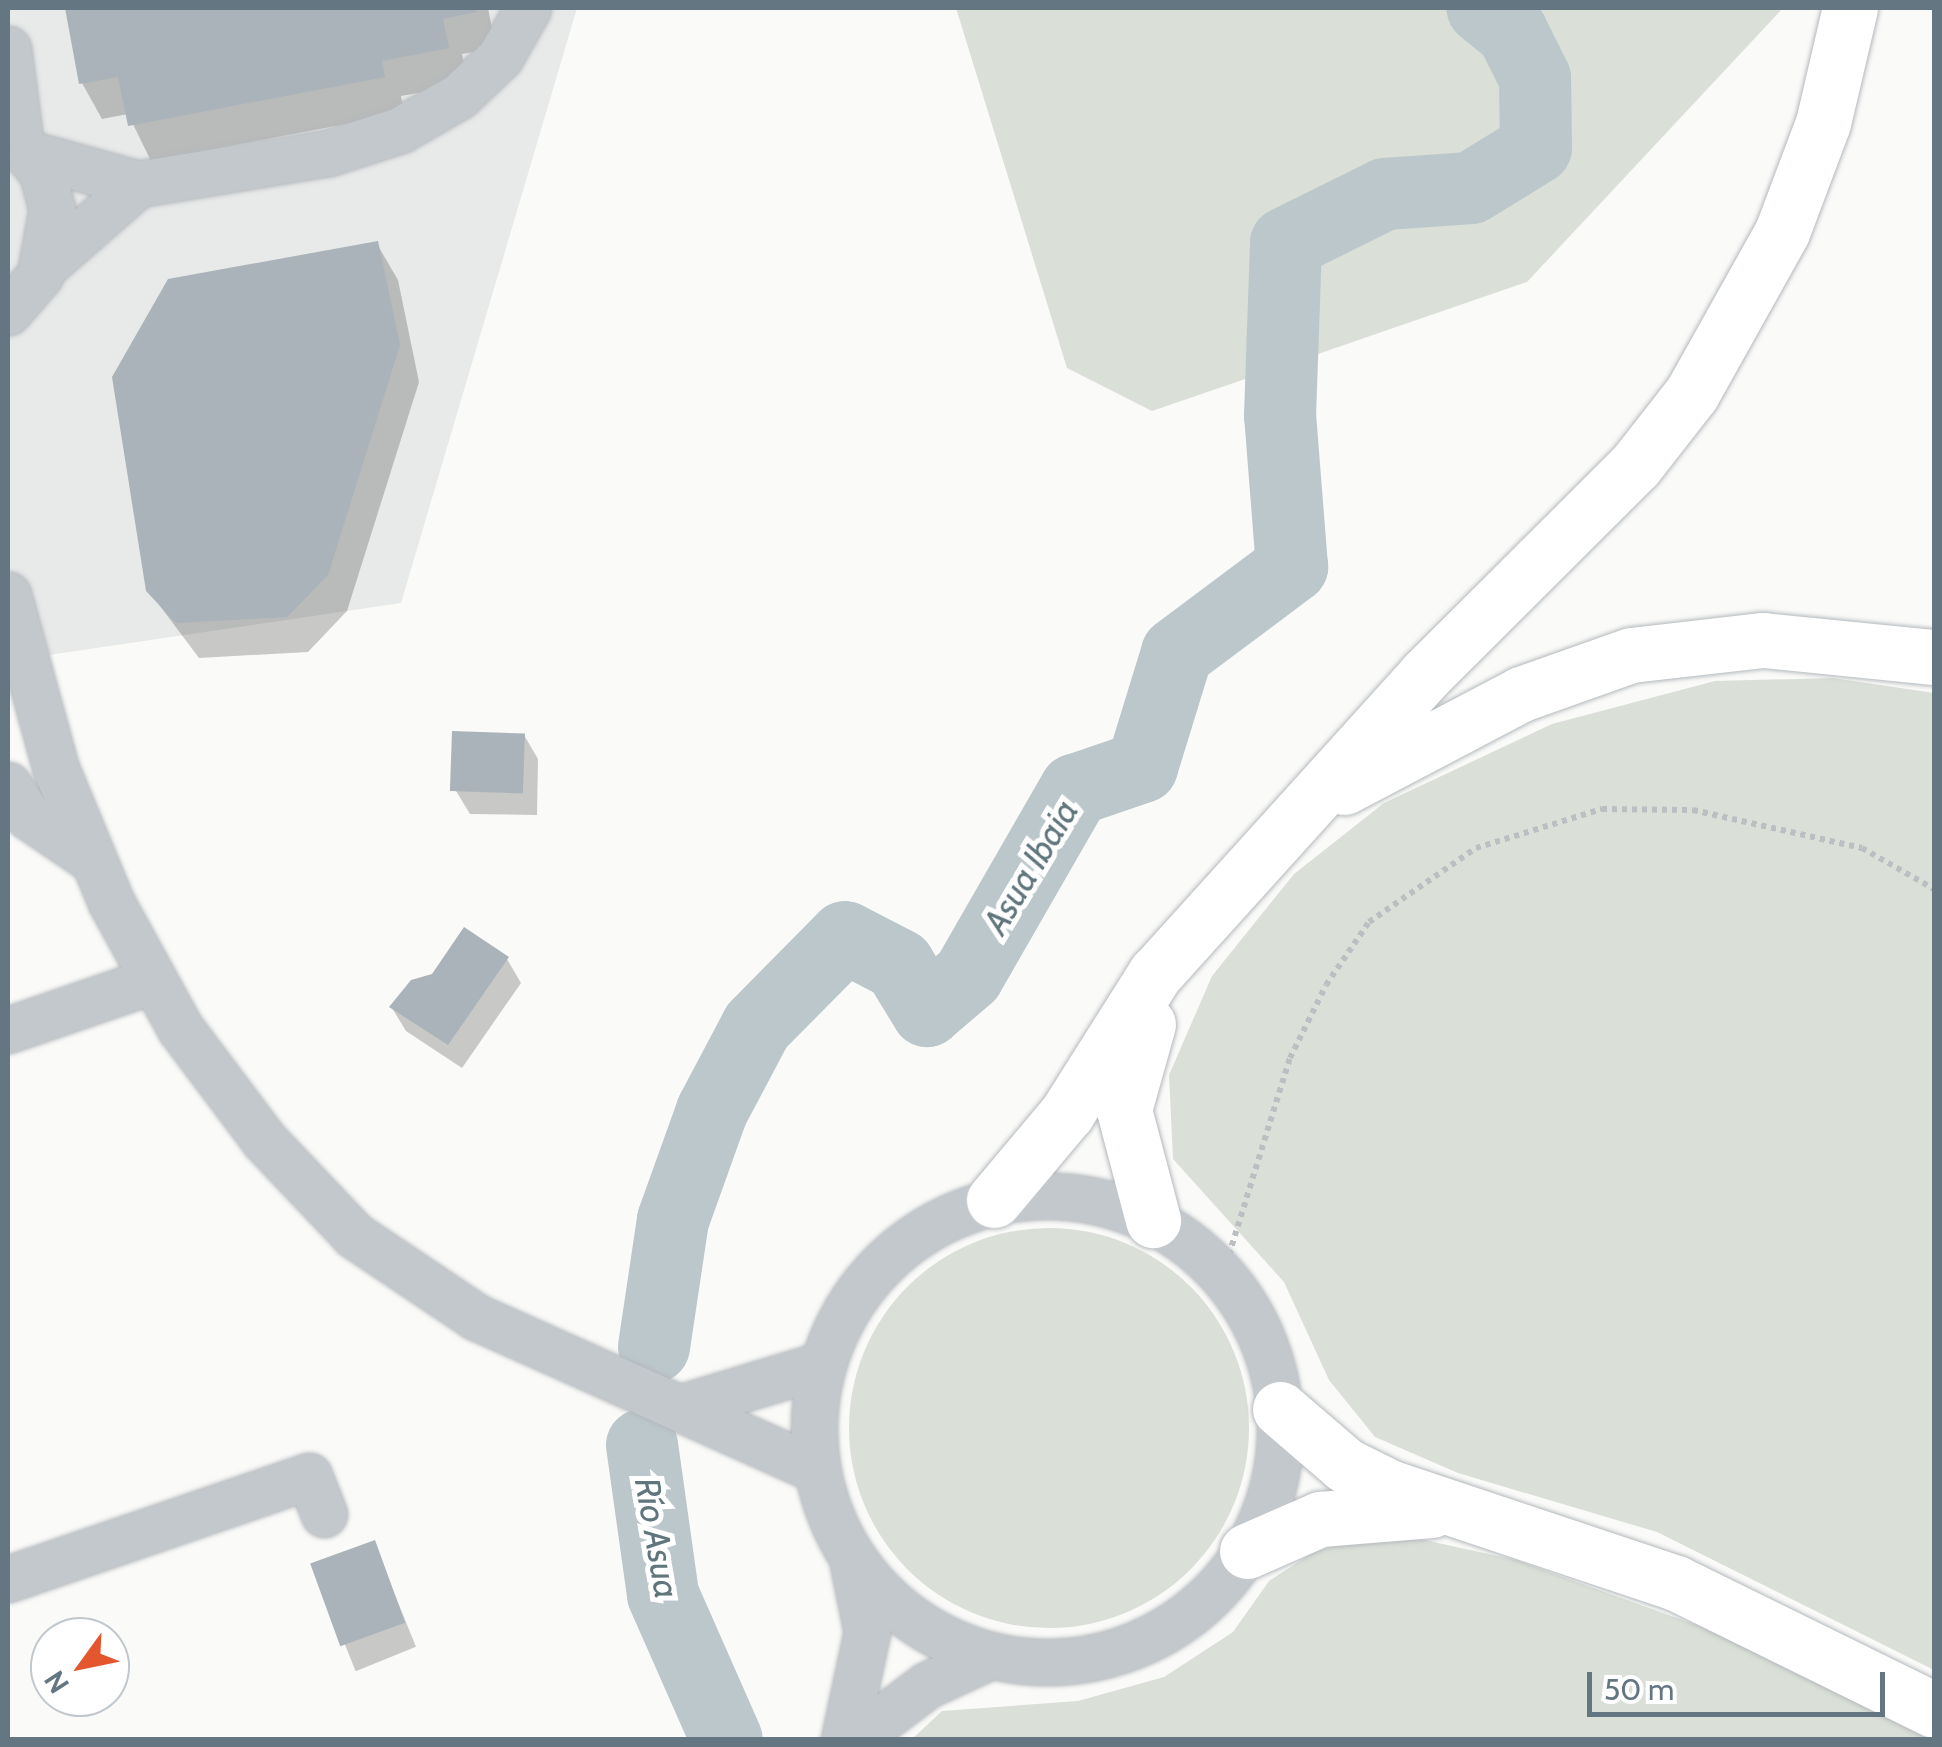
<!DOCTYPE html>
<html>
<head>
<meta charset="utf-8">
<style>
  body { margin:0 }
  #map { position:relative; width:1942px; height:1747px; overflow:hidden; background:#fafaf8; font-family:Cabin,sans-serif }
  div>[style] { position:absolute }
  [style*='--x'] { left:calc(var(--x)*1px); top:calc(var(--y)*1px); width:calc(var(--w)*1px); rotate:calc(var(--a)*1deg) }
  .built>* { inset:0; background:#e8e9e9 }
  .green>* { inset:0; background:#dadfd7 }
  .round { border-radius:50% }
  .shadow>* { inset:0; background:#0003; transform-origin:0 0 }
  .river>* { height:72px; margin:-36px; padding:0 36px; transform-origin:36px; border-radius:36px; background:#bbc7cb }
  .building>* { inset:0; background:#aab3b9; transform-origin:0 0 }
  .path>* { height:6px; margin-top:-3px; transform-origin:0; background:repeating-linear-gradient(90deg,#bbbfc2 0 5px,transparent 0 10px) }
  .roads { filter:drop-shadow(0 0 2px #b4b9bd) drop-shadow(0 0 2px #b4b9bd) }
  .minor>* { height:45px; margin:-22.5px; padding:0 22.5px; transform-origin:22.5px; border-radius:22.5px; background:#c3c8cc }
  .minor>.ring { margin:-22.5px; padding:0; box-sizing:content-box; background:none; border:45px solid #c3c8cc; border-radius:50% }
  .highway>* { height:55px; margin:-27.5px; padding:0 27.5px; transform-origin:27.5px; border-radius:27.5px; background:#fff }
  span { translate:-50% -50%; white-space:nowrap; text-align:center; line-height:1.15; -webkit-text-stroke:10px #fff; paint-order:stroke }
  .water-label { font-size:35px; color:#60757c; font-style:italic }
  .frame { position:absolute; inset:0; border:10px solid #657683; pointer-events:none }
  .north { position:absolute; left:30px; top:1617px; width:100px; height:100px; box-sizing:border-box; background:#fff; border:2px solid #c1c8cd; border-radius:50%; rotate:237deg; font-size:28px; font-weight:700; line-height:40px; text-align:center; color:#657683 }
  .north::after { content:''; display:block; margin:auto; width:35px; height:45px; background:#e4572e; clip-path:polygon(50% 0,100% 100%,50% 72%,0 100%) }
  .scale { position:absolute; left:1587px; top:1672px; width:298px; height:45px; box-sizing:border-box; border:5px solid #657683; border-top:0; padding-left:12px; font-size:30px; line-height:35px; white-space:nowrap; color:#657683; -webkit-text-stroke:8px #fff; paint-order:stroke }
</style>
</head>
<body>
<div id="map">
  <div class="built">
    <div style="clip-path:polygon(8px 8px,577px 8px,401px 603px,8px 661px)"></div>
  </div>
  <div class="green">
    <div style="clip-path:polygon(956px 8px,1783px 8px,1527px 282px,1152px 411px,1067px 368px)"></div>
    <div style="clip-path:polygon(1833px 678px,1934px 693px,1934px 1670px,1657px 1532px,1458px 1473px,1375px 1437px,1329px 1380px,1284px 1282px,1173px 1159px,1169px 1075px,1212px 976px,1294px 874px,1384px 803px,1552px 724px,1715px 681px)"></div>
    <div class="round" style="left:849px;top:1228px;width:400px;height:400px"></div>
    <div style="clip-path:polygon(1383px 1531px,1516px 1560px,1713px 1631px,1929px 1739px,911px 1740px,942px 1711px,1078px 1701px,1164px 1677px,1233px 1632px,1269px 1581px,1312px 1553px)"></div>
  </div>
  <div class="shadow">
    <div style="clip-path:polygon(67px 8px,488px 8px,496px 48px,462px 54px,468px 84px,401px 96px,404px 113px,151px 161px,128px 114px,102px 119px,82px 83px)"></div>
    <div style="clip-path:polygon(377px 244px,398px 280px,419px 382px,347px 611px,308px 652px,199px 658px,148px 590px)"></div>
    <div style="clip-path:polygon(524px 735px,538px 759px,537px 815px,470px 814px,456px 791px)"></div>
    <div style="clip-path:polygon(507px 959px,521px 983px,462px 1068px,406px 1031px,392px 1008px,434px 976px)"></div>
    <div style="left:374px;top:1543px;width:112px;height:65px;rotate:68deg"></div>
  </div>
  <div class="river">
    <div style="--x:654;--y:1347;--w:128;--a:-81.5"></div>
    <div style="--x:673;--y:1220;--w:116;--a:-70.3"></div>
    <div style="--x:712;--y:1111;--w:96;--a:-62.1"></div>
    <div style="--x:757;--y:1026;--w:125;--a:-45.3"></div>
    <div style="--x:845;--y:937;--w:61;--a:27.4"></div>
    <div style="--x:899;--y:965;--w:54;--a:58.7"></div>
    <div style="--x:927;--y:1011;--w:54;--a:-40.5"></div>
    <div style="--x:968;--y:976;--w:215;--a:-60.1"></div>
    <div style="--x:1075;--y:790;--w:71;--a:-18.9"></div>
    <div style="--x:1142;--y:767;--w:119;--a:-72.9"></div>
    <div style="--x:1177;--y:653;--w:144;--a:-36.8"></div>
    <div style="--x:1292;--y:567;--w:151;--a:-94.5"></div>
    <div style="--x:1280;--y:416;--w:173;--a:-88"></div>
    <div style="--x:1286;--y:243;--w:110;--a:-26.3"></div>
    <div style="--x:1385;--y:194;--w:86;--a:-4"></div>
    <div style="--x:1471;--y:188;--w:76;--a:-31.6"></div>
    <div style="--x:1536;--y:148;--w:70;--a:-90.8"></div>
    <div style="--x:1535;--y:78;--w:51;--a:-116.6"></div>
    <div style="--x:1512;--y:32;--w:38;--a:-141"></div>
    <div style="--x:642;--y:1445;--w:151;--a:82"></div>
    <div style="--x:663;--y:1595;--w:158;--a:66.2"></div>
  </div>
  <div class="building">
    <div style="clip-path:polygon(65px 8px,476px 8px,477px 12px,443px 19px,449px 48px,382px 61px,385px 77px,128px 126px,118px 77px,79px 84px)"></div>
    <div style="clip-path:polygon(378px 241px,400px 345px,328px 575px,287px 617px,176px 623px,146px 591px,112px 377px,168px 279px)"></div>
    <div style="left:452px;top:731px;width:73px;height:60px;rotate:2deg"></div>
    <div style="clip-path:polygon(464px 927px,509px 957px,448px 1045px,389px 1007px,411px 980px,432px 974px)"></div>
    <div style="left:375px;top:1540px;width:88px;height:69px;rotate:70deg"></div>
  </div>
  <div class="path">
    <div style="--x:1223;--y:1274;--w:226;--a:-72.8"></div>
    <div style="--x:1290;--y:1058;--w:81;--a:-63.7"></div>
    <div style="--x:1326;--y:985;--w:76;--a:-55.7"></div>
    <div style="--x:1369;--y:922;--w:130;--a:-34.7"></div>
    <div style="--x:1476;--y:848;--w:132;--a:-17.2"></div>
    <div style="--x:1602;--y:809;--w:91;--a:0.6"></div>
    <div style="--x:1693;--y:810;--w:173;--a:12.7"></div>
    <div style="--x:1862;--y:848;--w:83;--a:29.7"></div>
  </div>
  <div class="roads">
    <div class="minor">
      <div style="--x:8;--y:49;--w:92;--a:82.5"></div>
      <div style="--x:8;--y:131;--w:53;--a:50.3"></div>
      <div style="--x:42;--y:172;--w:38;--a:75"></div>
      <div style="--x:52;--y:209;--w:67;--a:100.3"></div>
      <div style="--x:40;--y:275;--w:49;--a:130.9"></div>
      <div style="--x:30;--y:154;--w:112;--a:15.5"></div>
      <div style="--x:138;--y:184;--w:193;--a:-9.3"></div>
      <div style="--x:328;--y:153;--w:76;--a:-17.7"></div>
      <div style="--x:400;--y:130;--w:68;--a:-30"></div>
      <div style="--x:459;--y:96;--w:57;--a:-43.6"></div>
      <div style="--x:500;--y:57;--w:56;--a:-60.3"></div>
      <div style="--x:42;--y:268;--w:128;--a:-41.2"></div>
      <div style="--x:8;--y:595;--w:180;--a:74.6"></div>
      <div style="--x:56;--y:769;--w:144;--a:67.5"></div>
      <div style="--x:111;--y:902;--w:144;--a:61.3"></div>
      <div style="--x:180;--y:1028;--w:140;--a:53.1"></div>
      <div style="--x:264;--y:1140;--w:131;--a:46.5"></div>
      <div style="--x:354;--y:1235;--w:147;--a:33.9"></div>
      <div style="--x:476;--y:1317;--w:372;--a:24.1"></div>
      <div style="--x:8;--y:785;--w:37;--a:57"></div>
      <div style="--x:28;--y:816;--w:76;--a:34.3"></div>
      <div style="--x:8;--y:1030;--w:153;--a:-19"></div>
      <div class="ring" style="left:814px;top:1196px;width:421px;height:421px"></div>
      <div style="--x:686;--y:1406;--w:141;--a:-16.9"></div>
      <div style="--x:8;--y:1579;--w:318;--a:-18.9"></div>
      <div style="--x:309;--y:1476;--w:41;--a:68.5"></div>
      <div style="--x:844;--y:1740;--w:110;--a:-78"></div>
      <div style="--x:867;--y:1632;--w:70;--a:-101.5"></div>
      <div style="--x:854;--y:1740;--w:91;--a:-37"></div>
      <div style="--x:927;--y:1685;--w:69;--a:-24.7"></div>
    </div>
    <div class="highway">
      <div style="--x:1344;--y:787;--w:200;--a:-27.7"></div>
      <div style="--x:1521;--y:694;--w:117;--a:-19.5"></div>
      <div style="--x:1631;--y:655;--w:133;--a:-6.5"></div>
      <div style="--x:1763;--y:640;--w:172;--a:5.7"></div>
      <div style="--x:1148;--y:1024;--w:89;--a:105.6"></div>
      <div style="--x:1124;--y:1110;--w:114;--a:75.2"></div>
      <div style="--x:994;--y:1200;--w:114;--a:-50"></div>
      <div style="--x:1067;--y:1113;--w:165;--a:-57.7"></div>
      <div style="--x:1155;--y:974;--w:403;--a:-47.9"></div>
      <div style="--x:1425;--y:675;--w:296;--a:-44.9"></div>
      <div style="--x:1635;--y:466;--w:93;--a:-52"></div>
      <div style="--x:1692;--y:393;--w:184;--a:-60.8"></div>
      <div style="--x:1782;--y:232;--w:116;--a:-69.4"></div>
      <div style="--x:1823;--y:123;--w:118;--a:-76.8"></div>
      <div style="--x:1280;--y:1409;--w:86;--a:40.7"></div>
      <div style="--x:1345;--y:1465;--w:49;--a:26.6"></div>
      <div style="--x:1389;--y:1487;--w:303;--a:18.5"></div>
      <div style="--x:1676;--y:1583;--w:288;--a:26.2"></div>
      <div style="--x:1247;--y:1551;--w:80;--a:-23.7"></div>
      <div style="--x:1320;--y:1519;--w:112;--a:-4.6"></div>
    </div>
  </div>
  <div class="water-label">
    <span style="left:1031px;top:867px;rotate:-59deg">Asua Ibaia</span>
    <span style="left:657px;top:1538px;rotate:80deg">Río Asua</span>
  </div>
  <div class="frame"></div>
  <div class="north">N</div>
  <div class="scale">50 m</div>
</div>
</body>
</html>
